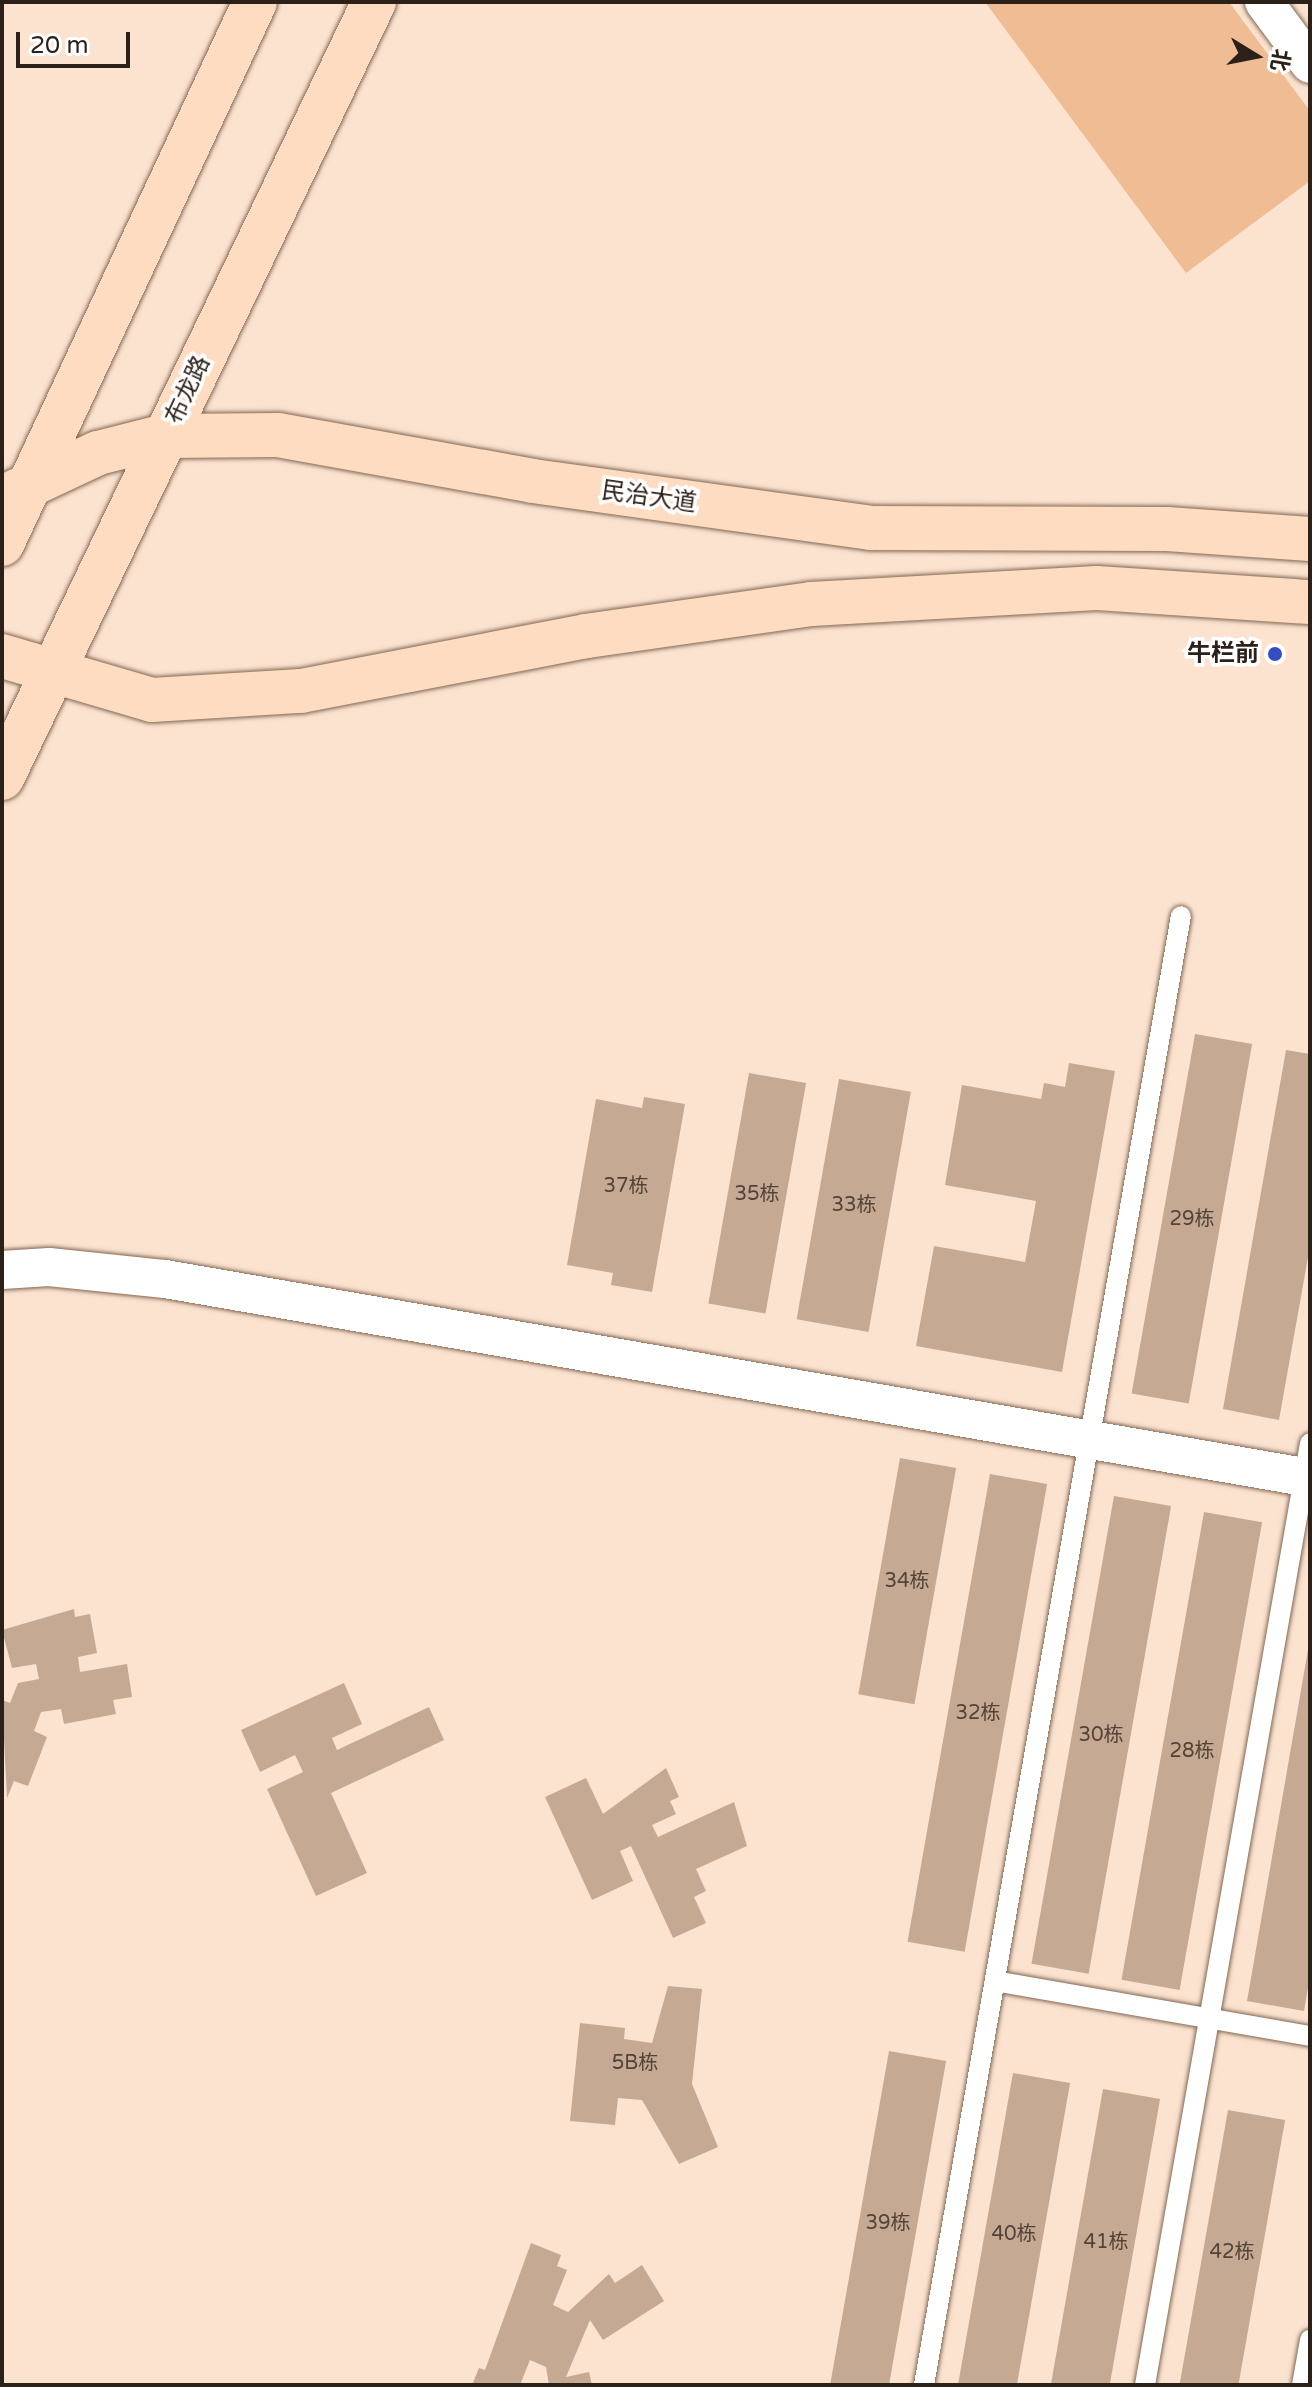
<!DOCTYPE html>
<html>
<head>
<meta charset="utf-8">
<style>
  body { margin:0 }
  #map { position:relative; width:1312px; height:2387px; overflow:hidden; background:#fbe3d0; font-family:"Varela Round","Noto Sans SC",sans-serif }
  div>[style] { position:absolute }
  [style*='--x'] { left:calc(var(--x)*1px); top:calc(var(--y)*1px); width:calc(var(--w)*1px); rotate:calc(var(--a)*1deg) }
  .green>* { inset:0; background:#efbc94 }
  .building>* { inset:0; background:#c6a993; transform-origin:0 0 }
  .roads { filter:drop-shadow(0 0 2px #836853) drop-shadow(0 0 2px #836853) }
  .service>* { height:20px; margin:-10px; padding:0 10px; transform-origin:10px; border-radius:10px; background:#fff }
  .minor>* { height:38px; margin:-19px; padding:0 19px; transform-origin:19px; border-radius:19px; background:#fff }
  .primary>* { height:44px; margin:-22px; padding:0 22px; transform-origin:22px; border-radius:22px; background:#fddcc1 }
  .dots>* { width:22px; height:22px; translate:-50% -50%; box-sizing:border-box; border:4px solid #fff; border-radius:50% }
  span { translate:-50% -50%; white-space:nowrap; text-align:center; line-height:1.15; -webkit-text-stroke:7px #fff; paint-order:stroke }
  .number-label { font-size:20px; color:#524338 }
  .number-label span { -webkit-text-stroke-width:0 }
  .street-label { font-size:24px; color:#2c2119 }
  .poi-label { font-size:24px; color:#2c2119; font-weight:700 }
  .right { translate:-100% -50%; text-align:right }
  .frame { position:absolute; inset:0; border:4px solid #2c2119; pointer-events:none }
  .north { position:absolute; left:1216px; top:16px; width:80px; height:80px; -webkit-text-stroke:6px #fff; paint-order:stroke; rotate:100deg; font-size:22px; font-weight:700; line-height:32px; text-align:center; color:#2c2119 }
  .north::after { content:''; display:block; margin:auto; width:28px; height:36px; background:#2c2119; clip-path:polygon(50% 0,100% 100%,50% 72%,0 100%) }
  .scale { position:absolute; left:16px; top:32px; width:114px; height:36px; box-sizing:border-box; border:4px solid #2c2119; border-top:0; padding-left:10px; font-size:24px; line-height:28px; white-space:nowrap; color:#2c2119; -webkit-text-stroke:6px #fff; paint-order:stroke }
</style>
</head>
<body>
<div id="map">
  <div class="green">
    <div style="clip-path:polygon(985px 2px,1229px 2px,1310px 111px,1310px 181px,1186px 273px)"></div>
  </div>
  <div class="building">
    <div style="left:1195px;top:1034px;width:58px;height:365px;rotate:10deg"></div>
    <div style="clip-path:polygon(1286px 1050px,1310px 1054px,1310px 1246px,1279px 1420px,1223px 1409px)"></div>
    <div style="clip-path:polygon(1069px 1063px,1115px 1071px,1062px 1372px,916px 1346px,934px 1246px,1025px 1262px,1036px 1201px,945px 1185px,962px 1085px,1041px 1099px,1044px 1083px,1065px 1087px)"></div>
    <div style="left:749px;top:1073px;width:58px;height:234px;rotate:10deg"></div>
    <div style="left:839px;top:1079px;width:73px;height:244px;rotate:10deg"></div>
    <div style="clip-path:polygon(644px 1097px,685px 1104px,652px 1292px,611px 1285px,613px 1273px,567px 1265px,596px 1099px,642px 1108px)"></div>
    <div style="left:900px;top:1458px;width:57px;height:240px;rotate:10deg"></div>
    <div style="left:990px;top:1474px;width:58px;height:475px;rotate:10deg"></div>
    <div style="left:1114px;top:1496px;width:58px;height:475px;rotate:10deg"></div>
    <div style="left:1204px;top:1512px;width:59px;height:475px;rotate:10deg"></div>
    <div style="clip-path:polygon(74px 1609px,75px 1617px,90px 1614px,97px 1653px,78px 1657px,80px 1672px,127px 1664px,132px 1697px,113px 1700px,116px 1714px,64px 1724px,61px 1709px,41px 1712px,34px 1731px,47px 1737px,28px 1786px,14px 1781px,7px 1798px,2px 1700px,10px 1703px,18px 1683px,39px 1679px,36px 1664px,12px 1668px,2px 1630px)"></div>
    <div style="clip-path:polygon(1308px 1650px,1310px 1976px,1304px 2011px,1247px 2001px)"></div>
    <div style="clip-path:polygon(344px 1683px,362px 1724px,332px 1738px,337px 1750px,429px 1707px,444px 1740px,331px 1793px,367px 1873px,316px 1896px,267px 1789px,303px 1772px,295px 1755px,260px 1772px,241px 1730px)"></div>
    <div style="clip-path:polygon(666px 1768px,679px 1797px,670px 1801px,676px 1814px,652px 1825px,658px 1837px,734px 1802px,747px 1846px,696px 1869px,706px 1891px,694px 1897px,706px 1923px,673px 1938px,631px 1846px,620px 1851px,633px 1881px,592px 1900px,545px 1797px,586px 1778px,603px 1814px)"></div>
    <div style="clip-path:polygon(668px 1986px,702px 1989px,692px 2084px,718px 2147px,679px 2164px,642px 2100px,618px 2098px,615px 2125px,570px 2121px,580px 2023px,625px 2028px,624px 2039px,652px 2043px)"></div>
    <div style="left:889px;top:2051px;width:58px;height:339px;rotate:10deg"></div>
    <div style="left:1013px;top:2073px;width:58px;height:317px;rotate:10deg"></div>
    <div style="left:1103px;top:2089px;width:58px;height:300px;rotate:10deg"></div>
    <div style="left:1228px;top:2110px;width:58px;height:279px;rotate:10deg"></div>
    <div style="clip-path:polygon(531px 2243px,561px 2255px,557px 2266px,567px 2270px,553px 2305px,568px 2312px,609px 2274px,615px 2283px,642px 2265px,664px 2301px,603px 2340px,590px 2320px,566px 2377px,589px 2372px,592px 2385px,549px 2385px,546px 2367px,530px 2360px,520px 2385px,472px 2385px,479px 2368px,485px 2370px)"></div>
  </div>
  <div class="roads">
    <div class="service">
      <div style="--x:995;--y:1981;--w:320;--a:9.9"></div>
      <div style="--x:924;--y:2385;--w:1491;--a:-80.08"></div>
      <div style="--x:1145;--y:2385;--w:956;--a:-80.06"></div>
      <div style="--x:1302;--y:2385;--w:46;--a:-79.9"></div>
    </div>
    <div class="minor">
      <div style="--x:1264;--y:2;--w:77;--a:53.4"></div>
      <div style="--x:2;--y:1270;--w:47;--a:-3.7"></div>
      <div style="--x:49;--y:1267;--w:117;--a:5.9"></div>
      <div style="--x:165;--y:1279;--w:1162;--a:9.86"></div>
    </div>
    <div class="primary">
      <div style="--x:2;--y:498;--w:106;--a:-25.1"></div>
      <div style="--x:98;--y:453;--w:69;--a:-14.2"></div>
      <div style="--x:165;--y:436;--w:113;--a:-0.5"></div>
      <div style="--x:278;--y:435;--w:259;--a:10.2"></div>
      <div style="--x:533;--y:481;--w:341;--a:7.9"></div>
      <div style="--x:871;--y:528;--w:296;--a:0.2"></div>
      <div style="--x:1167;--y:529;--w:143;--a:4"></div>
      <div style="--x:2;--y:544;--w:598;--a:-64.98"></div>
      <div style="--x:2;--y:656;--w:156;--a:16.3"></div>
      <div style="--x:152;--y:700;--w:149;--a:-3.5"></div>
      <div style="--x:301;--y:691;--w:290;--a:-10.9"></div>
      <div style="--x:586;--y:636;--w:227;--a:-8.1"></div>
      <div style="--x:811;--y:604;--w:286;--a:-3.2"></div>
      <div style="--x:1097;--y:588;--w:213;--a:3.8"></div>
      <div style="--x:2;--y:778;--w:861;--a:-64.39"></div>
    </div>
  </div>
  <div class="dots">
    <div style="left:1275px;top:654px;background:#364dbf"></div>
  </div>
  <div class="number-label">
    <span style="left:626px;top:1186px">37栋</span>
    <span style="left:757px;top:1194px">35栋</span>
    <span style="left:854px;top:1205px">33栋</span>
    <span style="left:1192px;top:1219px">29栋</span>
    <span style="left:907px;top:1581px">34栋</span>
    <span style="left:978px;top:1713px">32栋</span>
    <span style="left:1101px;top:1735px">30栋</span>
    <span style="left:1192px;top:1751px">28栋</span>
    <span style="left:635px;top:2063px">5B栋</span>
    <span style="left:888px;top:2223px">39栋</span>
    <span style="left:1014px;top:2234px">40栋</span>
    <span style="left:1106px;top:2242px">41栋</span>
    <span style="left:1232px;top:2252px">42栋</span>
  </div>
  <div class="street-label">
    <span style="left:188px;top:390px;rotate:-65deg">布龙路</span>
    <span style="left:649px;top:497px;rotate:8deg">民治大道</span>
  </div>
  <div class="poi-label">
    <span class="right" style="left:1259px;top:654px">牛栏前</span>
  </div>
  <div class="frame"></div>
  <div class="north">北</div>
  <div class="scale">20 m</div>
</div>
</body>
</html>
